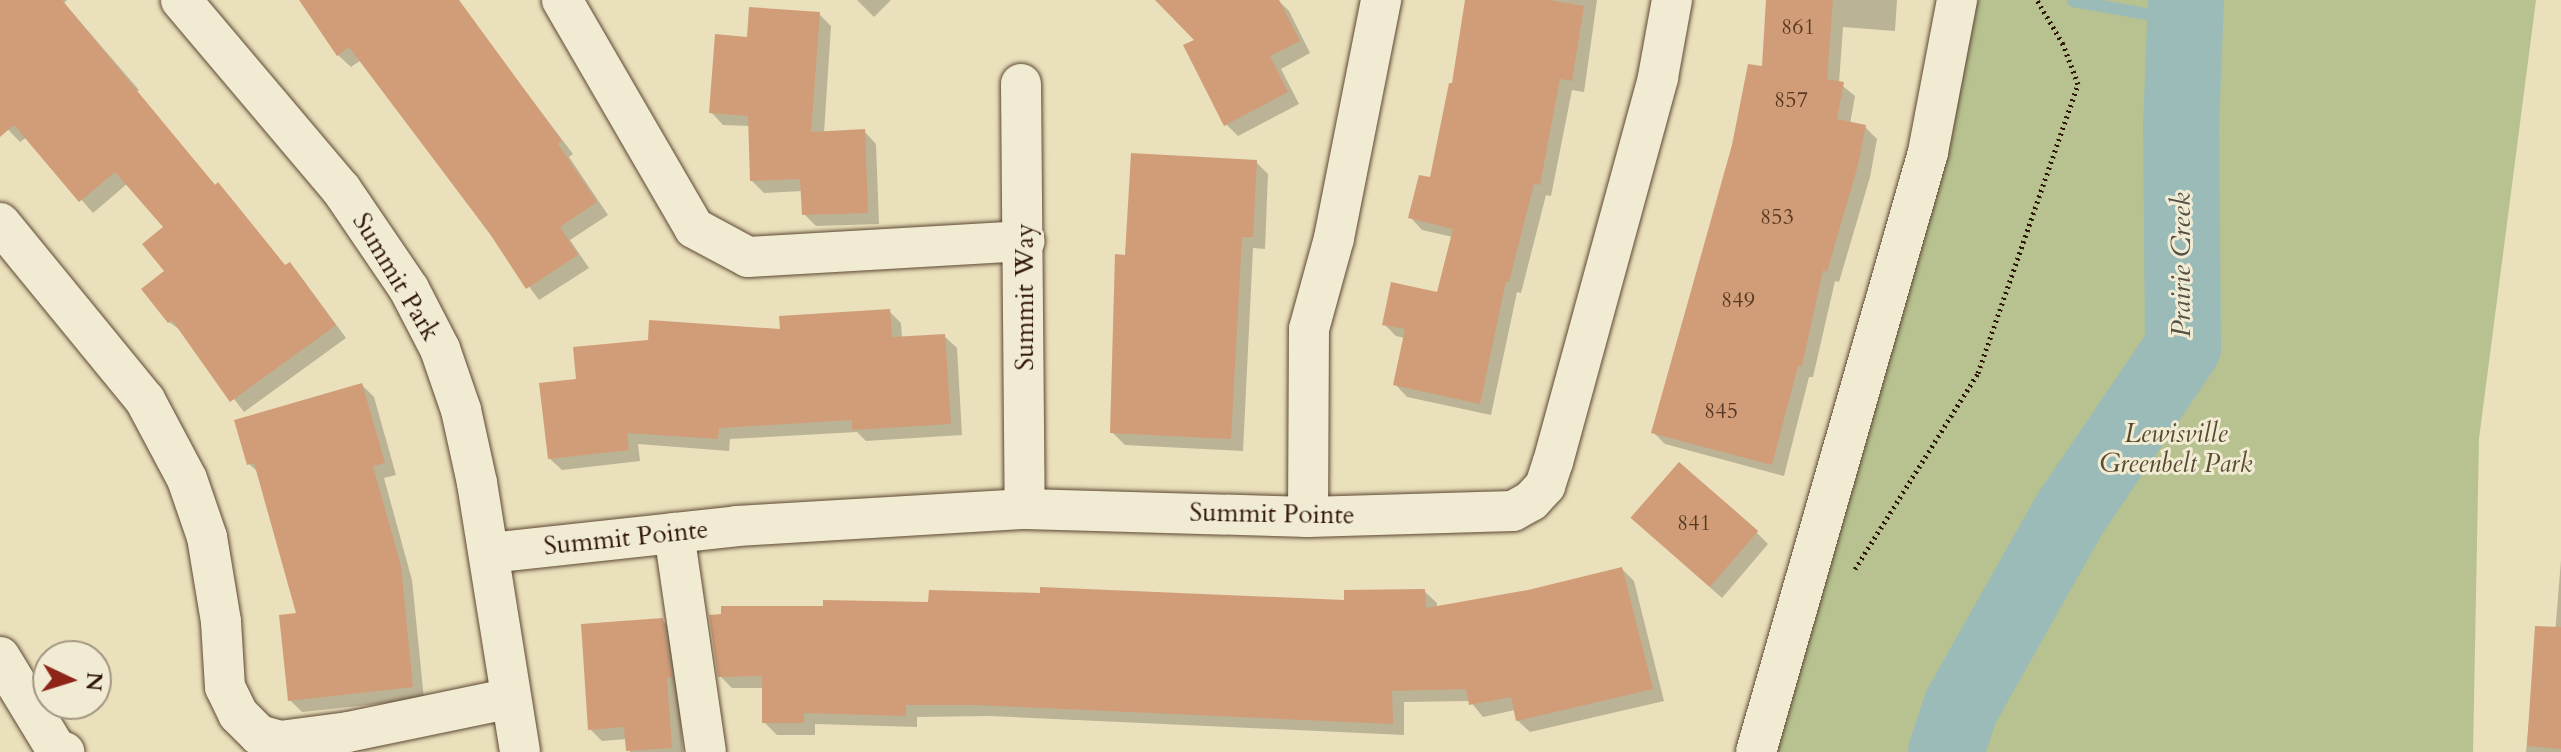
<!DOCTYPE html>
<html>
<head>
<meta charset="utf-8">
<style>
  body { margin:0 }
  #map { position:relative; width:2561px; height:752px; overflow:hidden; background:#eae0bb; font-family:Cardo,serif }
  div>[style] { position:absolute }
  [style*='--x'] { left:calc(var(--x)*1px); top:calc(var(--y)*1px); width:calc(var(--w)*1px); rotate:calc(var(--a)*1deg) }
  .green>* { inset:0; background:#b7c290 }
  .shadow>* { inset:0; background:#0003 }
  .stream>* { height:12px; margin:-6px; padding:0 6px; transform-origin:6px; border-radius:6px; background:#9abbb7 }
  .river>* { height:76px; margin:-38px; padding:0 38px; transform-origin:38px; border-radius:38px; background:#9abbb7 }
  .building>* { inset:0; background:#d19d78; transform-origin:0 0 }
  .path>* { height:5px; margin-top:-2.5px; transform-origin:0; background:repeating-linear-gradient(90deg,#2f1607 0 2px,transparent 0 6px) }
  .roads { filter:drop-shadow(0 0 2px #5e4834) drop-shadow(0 0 2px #5e4834) }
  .minor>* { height:40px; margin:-20px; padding:0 20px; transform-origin:20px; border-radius:20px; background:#f1ebd3 }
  span { translate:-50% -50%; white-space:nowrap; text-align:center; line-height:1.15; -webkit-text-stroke:6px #f1ebd3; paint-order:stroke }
  .number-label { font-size:22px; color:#583823 }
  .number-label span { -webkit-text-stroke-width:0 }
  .street-label { font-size:26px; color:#2f1607 }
  .park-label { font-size:26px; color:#584a30; font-style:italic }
  .water-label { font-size:28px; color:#545045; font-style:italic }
  .north { position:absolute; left:32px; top:640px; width:80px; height:80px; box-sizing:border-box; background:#f1ebd3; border:2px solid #a39681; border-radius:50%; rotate:94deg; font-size:22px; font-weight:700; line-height:32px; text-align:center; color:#2f1607 }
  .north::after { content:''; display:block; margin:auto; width:28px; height:36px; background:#8f2418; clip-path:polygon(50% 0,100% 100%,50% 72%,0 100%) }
</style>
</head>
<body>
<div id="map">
  <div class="green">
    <div style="clip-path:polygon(1971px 0,2536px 0,2479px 439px,2473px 752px,1770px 752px)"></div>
  </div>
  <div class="shadow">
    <div style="clip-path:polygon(0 0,67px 0,64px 3px,139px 90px,136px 92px,216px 186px,230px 197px,286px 267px,289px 265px,301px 277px,346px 338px,244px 412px,183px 332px,169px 322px,166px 227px,128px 183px,93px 213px,27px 137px,20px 142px,0 121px)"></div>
    <div style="clip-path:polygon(302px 0,453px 0,459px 3px,573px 154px,569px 157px,608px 215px,570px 240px,589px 268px,539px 300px,361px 60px,351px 67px,338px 55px)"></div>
    <div style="clip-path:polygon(857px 0,891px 0,874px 17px)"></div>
    <div style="clip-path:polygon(1158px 0,1278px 0,1289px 11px,1310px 53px,1281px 69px,1299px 104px,1238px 136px,1226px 124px,1197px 40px)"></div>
    <div style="clip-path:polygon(1467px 0,1597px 0,1584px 92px,1572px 90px,1551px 196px,1546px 195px,1521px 293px,1517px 292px,1491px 415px,1407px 397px,1395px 384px,1405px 338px,1396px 336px,1384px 324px,1439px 294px,1453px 237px,1422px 230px,1410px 217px,1431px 180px,1453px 86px)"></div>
    <div style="clip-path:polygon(1768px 0,1897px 0,1895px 31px,1843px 27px,1839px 83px,1855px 96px,1850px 124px,1865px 127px,1877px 139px,1870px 177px,1839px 282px,1835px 281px,1813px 377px,1809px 377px,1784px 476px,1665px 444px,1653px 432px,1763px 69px)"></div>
    <div style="clip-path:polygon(819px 14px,831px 26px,824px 133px,864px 131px,876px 144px,879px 224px,816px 226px,804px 214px,803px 191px,764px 193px,752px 181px,750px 126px,723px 125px,711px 112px,749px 39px)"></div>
    <div style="clip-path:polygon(1256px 162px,1268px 174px,1265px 249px,1253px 248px,1243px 451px,1125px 445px,1112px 432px,1127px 257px)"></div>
    <div style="clip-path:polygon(889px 311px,901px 323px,902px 338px,944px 336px,957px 348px,962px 435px,866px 441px,857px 432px,730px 439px,729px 451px,638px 444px,640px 461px,562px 470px,549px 458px,578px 380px,782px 331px)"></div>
    <div style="clip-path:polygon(362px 385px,374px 397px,396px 475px,384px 478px,412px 580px,424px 699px,302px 712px,290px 700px,298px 615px,259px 473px,249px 464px)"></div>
    <div style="clip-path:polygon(1645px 530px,1756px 532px,1768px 544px,1722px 598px)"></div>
    <div style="clip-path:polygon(2561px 560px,2561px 752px,2526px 752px,2535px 657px,2553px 659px)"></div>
    <div style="clip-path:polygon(1622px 569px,1634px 581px,1664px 701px,1530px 732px,1517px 720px,1515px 710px,1483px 717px,1470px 701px,1404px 702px,1404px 735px,989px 716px,917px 717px,917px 727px,815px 724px,815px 735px,777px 735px,764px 722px,764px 688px,732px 688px,720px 676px,1424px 591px,1437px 603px,1437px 608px,1528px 592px)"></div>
    <div style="clip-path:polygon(662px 620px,675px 633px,683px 752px,630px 752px,627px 739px,602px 741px,590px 729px)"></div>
  </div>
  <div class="stream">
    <div style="--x:2073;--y:1;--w:115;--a:10"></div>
  </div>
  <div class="river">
    <div style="--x:1946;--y:752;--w:47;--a:-71.6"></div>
    <div style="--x:1961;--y:707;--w:220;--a:-60.6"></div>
    <div style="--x:2069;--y:515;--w:203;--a:-55.8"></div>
    <div style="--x:2183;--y:347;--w:218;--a:-90.5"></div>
    <div style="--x:2181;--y:129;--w:129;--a:-87.8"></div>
  </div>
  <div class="building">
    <div style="clip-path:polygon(0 0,62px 0,215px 185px,218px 182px,285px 265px,290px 262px,336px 325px,230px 402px,172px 320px,168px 323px,141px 289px,164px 271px,142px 244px,163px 227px,115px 172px,79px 202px,14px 125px,0 137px)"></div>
    <div style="clip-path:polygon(299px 0,459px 0,562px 141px,558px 144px,597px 202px,560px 227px,578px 255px,526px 289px,490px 234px,349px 47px,337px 56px)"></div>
    <div style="clip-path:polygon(1155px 0,1279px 0,1300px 41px,1270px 56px,1288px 92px,1224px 126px,1183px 45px,1194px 40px)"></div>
    <div style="clip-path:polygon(1465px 0,1549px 0,1584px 6px,1572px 81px,1560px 79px,1540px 185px,1534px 184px,1509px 282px,1506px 281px,1480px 404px,1393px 385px,1405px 329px,1382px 325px,1391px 282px,1437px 292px,1453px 229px,1408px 218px,1419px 175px,1430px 177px,1449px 83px,1452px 83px)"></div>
    <div style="clip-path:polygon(1766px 0,1833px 0,1827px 79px,1844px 82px,1837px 119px,1866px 125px,1858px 165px,1827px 272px,1823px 270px,1802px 366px,1798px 366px,1772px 465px,1651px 433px,1732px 145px,1748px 64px,1762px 66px)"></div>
    <div style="clip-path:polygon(749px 7px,820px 12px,811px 132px,865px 129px,868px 213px,802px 215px,800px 179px,750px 181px,748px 116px,709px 113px,715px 34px,747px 37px)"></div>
    <div style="clip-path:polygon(1131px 153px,1257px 160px,1253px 237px,1242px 237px,1231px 439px,1110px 433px,1115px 254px,1125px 255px)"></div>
    <div style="clip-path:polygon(890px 309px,892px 337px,945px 334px,951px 424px,852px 430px,852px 420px,719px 428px,718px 439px,627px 433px,629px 450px,548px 459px,539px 383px,576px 379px,573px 347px,648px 340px,649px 320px,780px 329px,779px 316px)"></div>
    <div style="clip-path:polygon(362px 383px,385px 463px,373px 466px,401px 566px,413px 687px,288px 701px,279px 615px,296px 613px,254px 463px,247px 465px,234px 420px)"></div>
    <div style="left:1679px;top:462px;width:105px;height:74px;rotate:41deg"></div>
    <div style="clip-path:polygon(1622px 567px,1653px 689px,1516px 721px,1511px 697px,1469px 705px,1466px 689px,1392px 691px,1393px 724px,976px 705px,906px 705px,906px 716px,804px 713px,804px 723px,762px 723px,762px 676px,718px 677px,709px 615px,721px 614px,721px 606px,823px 606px,823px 600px,928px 602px,929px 590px,1040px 593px,1040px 587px,1344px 600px,1344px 590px,1425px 589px,1426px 608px,1528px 590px)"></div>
    <div style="clip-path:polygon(663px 618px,672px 677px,667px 678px,672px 748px,626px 751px,624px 727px,588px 730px,581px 624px)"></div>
    <div style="clip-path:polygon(2535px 626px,2561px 627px,2561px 749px,2527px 746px)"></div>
  </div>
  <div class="path">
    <div style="--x:1855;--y:569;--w:231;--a:-57.9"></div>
    <div style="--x:1978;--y:373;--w:306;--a:-70.9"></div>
    <div style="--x:2078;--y:84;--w:43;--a:-110.6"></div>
    <div style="--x:2063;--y:44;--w:51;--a:-120.6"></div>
  </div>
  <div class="roads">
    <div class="minor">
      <div style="--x:181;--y:0;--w:248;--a:49.8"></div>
      <div style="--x:341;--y:189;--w:121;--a:55.8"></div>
      <div style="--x:409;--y:289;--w:68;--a:62.7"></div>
      <div style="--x:440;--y:349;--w:65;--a:71"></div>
      <div style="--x:461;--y:410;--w:75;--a:77.6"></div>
      <div style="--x:477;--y:483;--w:272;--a:80.9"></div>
      <div style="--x:562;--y:0;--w:263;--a:59.9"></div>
      <div style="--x:694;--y:228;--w:61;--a:28.2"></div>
      <div style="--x:748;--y:257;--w:277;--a:-3.3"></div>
      <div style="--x:1021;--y:84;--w:425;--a:89.5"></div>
      <div style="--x:0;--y:223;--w:229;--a:50.7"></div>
      <div style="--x:145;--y:400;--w:89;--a:62"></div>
      <div style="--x:187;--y:479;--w:61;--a:71"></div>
      <div style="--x:207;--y:537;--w:86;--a:80.6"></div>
      <div style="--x:221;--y:622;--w:65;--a:86.5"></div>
      <div style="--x:225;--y:687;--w:30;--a:64"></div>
      <div style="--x:238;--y:714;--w:30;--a:45"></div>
      <div style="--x:259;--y:735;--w:22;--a:16"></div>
      <div style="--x:280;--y:741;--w:69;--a:-7.5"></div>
      <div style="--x:348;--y:732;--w:163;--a:-11.7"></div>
      <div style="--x:1308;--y:517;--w:188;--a:-89.7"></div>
      <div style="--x:1309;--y:329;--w:94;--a:-74.6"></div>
      <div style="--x:1334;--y:238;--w:243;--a:-78.8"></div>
      <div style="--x:674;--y:533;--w:221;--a:81.7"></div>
      <div style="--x:490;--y:553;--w:248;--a:-6.2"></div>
      <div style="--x:737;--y:526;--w:289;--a:-3.4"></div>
      <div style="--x:1025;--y:509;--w:283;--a:1.6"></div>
      <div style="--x:1308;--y:517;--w:205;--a:-1.7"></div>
      <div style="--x:1513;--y:511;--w:21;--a:-29"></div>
      <div style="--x:1531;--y:501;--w:21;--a:-47"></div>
      <div style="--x:1545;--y:486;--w:25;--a:-72"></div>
      <div style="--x:1553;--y:462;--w:399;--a:-74.7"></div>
      <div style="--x:1658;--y:77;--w:78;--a:-79.7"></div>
      <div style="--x:0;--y:657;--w:108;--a:58.7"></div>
      <div style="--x:56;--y:749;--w:9;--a:21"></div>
      <div style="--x:1756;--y:752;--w:624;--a:-74"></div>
      <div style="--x:1928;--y:152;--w:155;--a:-79.2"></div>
    </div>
  </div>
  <div class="number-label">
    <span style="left:1798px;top:28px">861</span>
    <span style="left:1791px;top:101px">857</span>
    <span style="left:1777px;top:218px">853</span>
    <span style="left:1738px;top:301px">849</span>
    <span style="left:1721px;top:412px">845</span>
    <span style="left:1694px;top:524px">841</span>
  </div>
  <div class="street-label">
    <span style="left:396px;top:277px;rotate:59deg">Summit Park</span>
    <span style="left:1025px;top:297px;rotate:-90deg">Summit Way</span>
    <span style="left:1272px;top:514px;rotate:1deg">Summit Pointe</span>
    <span style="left:626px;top:538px;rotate:-6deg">Summit Pointe</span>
  </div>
  <div class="park-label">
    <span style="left:2176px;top:449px">Lewisville<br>Greenbelt Park</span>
  </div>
  <div class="water-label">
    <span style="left:2181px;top:265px;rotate:-90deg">Prairie Creek</span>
  </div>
  <div class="north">N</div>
</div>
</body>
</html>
